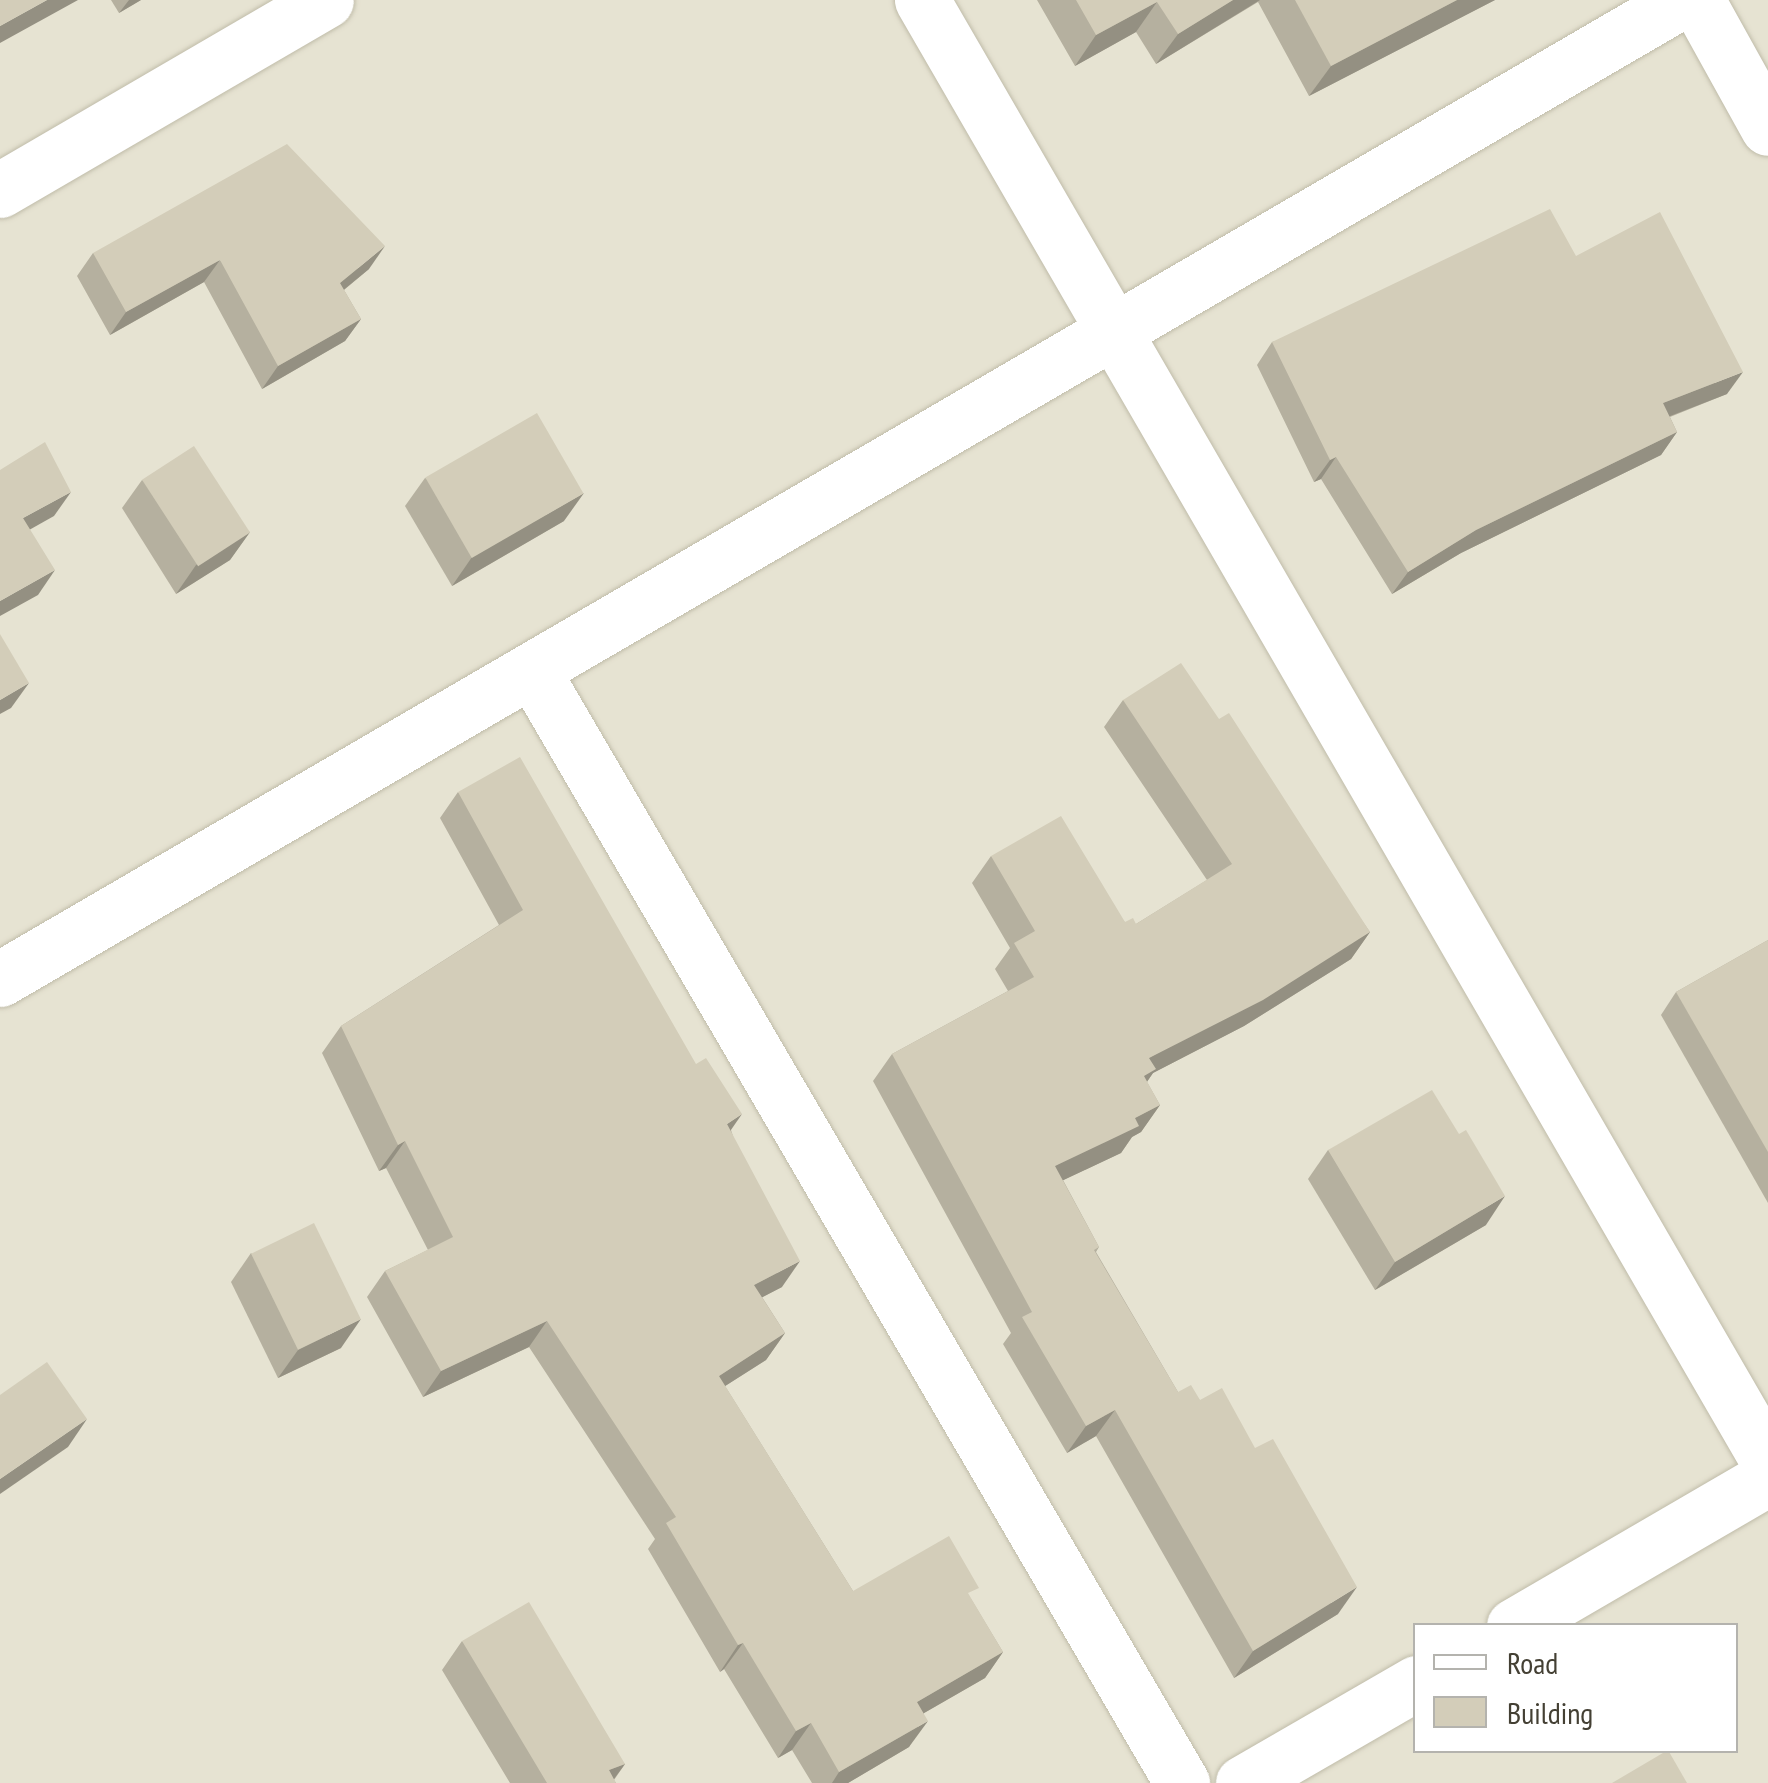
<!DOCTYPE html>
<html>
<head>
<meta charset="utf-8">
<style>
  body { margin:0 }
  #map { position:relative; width:1768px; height:1783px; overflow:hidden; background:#f2f0e4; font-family:"PT Sans Narrow",sans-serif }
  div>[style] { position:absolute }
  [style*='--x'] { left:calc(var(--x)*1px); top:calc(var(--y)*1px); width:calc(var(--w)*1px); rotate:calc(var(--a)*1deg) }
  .residential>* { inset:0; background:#e6e3d2 }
  .roads { filter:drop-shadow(0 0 2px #c0bca9) drop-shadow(0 0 2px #c0bca9) }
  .street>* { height:55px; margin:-27.5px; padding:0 27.5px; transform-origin:27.5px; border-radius:27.5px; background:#fff }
  .wall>* { inset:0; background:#b5b09f }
  .shaded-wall>* { inset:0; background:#949082 }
  .building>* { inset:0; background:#d3cdb9; transform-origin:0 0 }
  span { translate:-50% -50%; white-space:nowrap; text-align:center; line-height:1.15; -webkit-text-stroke:10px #fff; paint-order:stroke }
  .legend { position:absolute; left:1413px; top:1623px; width:325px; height:130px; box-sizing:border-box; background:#fff; border:2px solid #b4b3ae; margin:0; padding:12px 18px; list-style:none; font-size:30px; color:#444034 }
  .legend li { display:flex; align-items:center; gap:20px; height:50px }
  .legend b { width:50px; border:2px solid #b4b3ae }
</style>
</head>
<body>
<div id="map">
  <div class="residential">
    <div style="clip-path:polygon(evenodd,0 0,1768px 0,1768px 1783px,0 1783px,0 0,1416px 1626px,1736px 1626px,1736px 1750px,1416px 1750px,1416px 1626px)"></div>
  </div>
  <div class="roads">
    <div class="street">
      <div style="--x:922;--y:0;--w:1688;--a:59.93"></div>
      <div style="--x:1697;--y:0;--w:146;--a:61"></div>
      <div style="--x:0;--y:190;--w:377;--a:-30.2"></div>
      <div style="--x:532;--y:670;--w:1289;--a:59.71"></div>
      <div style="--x:0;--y:979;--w:1947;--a:-30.19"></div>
      <div style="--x:1514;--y:1626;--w:294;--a:-30.2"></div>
      <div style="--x:1243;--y:1783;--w:200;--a:-30"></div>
    </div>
  </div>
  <div class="wall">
    <div style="clip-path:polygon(111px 0,141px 0,119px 13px)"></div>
    <div style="clip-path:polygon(1037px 0,1495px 0,1309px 96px,1258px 2px,1156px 64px,1136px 32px,1075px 66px)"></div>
    <div style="clip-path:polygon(93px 253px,369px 269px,344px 290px,361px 319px,345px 341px,262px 389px,204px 282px,110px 335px,77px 276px)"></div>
    <div style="clip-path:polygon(1576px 256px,1727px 394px,1670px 417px,1677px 432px,1661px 455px,1461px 553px,1392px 594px,1321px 479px,1314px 482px,1257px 365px,1272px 342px)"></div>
    <div style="clip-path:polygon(425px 478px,564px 521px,452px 586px,405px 506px)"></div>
    <div style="clip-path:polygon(142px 480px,250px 532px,230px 560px,176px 594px,122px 508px)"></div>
    <div style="clip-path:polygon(1123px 700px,1219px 719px,1370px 932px,1351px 959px,1244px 1026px,1153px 1073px,1147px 1082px,1160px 1105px,1141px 1132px,1132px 1137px,1121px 1153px,1063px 1180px,1099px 1247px,1096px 1252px,1178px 1392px,1200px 1400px,1338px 1614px,1234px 1678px,1096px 1436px,1067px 1453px,1003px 1344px,1011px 1333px,873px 1081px,892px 1054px,1008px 991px,995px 969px,1010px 948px,972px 883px,991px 856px,1125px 922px,1136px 924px,1207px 880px,1104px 727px)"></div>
    <div style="clip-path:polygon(458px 792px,731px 1130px,782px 1287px,762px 1297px,785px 1333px,766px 1360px,725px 1386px,853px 1591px,971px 1599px,1003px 1652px,985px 1678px,924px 1713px,909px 1747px,848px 1783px,812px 1783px,792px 1750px,778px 1758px,724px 1669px,720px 1672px,648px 1549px,655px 1539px,529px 1347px,423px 1397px,367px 1297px,385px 1271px,428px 1250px,386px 1168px,379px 1171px,322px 1053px,341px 1026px,499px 925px,440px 818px)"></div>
    <div style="clip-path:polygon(1768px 940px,1768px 1203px,1661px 1015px,1676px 992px)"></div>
    <div style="clip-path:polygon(1459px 1134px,1486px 1225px,1375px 1290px,1308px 1179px,1328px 1150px)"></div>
    <div style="clip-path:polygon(251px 1253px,341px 1348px,278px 1378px,231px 1282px)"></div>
    <div style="clip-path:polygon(462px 1641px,625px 1764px,614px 1780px,616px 1783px,510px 1783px,442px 1670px)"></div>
  </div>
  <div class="shaded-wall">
    <div style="clip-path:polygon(47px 0,78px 0,0 43px,0 26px)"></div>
    <div style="clip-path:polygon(129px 0,141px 0,119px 13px)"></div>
    <div style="clip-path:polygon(1233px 0,1260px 0,1156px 64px,1178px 34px)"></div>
    <div style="clip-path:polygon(1457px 0,1495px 0,1309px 96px,1331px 66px)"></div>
    <div style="clip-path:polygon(1157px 2px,1136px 32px,1075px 66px,1096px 35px)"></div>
    <div style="clip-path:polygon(385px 246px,369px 269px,324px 306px,340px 283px)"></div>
    <div style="clip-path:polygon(220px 260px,204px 282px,110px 335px,126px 312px)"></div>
    <div style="clip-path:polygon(361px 319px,345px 341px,262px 389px,278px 366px)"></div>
    <div style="clip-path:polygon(1743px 372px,1727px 394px,1647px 425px,1663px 403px)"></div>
    <div style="clip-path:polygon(1677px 432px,1661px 455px,1461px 553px,1392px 594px,1408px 572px,1476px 530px)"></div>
    <div style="clip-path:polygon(1336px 457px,1321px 479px,1314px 482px,1330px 460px)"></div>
    <div style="clip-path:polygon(71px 492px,54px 516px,6px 543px,23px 518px)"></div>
    <div style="clip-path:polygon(584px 493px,564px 521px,452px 586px,472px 557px)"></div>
    <div style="clip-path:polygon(250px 532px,230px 560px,176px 594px,196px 565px)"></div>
    <div style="clip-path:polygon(55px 570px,38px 595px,0 616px,0 601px)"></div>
    <div style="clip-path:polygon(29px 683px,11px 708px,0 714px,0 700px)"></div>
    <div style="clip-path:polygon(1370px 932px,1351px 959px,1244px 1026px,1153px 1073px,1137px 1096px,1149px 1058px)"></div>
    <div style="clip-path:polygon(1160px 1105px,1141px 1132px,1132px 1137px,1121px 1153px,1036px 1193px,1055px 1166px,1135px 1118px)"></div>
    <div style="clip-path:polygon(742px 1114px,724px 1140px,727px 1124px)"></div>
    <div style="clip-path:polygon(405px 1141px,386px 1168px,379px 1171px,398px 1145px)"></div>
    <div style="clip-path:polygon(1505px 1196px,1486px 1225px,1375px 1290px,1395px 1262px)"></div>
    <div style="clip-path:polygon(800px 1261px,782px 1287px,736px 1311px,754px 1285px)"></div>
    <div style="clip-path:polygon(361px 1319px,341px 1348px,278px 1378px,298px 1350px)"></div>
    <div style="clip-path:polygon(547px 1321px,529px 1347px,423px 1397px,441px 1371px)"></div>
    <div style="clip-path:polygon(785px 1333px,766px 1360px,700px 1402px,719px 1376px)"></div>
    <div style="clip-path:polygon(1115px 1410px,1096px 1436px,1067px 1453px,1086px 1426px)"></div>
    <div style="clip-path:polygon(87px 1419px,68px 1447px,0 1494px,0 1479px)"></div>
    <div style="clip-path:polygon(1357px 1587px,1338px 1614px,1234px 1678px,1253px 1651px)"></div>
    <div style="clip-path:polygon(743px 1643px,724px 1669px,720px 1672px,738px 1645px)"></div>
    <div style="clip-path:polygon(1003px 1652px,985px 1678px,898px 1728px,917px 1702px)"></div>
    <div style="clip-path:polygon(928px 1721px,909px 1747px,848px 1783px,832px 1783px,839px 1772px)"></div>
    <div style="clip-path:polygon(811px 1723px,792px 1750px,778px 1758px,796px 1731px)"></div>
    <div style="clip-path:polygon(625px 1764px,611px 1783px,609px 1770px)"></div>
  </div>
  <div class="building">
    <div style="clip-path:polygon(0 0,47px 0,0 26px)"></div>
    <div style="clip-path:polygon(1076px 0,1233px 0,1178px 34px,1157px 2px,1096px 35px)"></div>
    <div style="clip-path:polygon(1295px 0,1457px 0,1331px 66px)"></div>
    <div style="clip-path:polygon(287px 144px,385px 246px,340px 283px,361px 319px,278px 366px,220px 260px,126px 312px,93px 253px)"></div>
    <div style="clip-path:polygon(1550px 209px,1576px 256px,1660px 212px,1743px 372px,1663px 403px,1677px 432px,1476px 530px,1408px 572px,1336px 457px,1330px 460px,1272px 342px)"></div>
    <div style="left:537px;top:413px;width:93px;height:129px;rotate:60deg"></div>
    <div style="clip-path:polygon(45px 442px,71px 492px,23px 518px,55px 570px,0 601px,0 470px)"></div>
    <div style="left:194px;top:446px;width:103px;height:62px;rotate:57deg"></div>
    <div style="clip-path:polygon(0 634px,29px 683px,0 700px)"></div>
    <div style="clip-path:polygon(1181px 663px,1219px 719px,1229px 713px,1370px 932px,1263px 1000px,1149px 1058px,1156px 1069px,1144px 1076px,1160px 1105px,1135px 1118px,1139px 1126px,1055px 1166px,1099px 1247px,1094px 1250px,1178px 1392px,1191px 1385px,1200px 1400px,1222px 1388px,1255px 1448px,1273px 1439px,1357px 1587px,1253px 1651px,1115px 1410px,1086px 1426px,1022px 1317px,1032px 1312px,892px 1054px,1034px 977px,1014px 943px,1035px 931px,991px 856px,1061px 816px,1125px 922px,1133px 918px,1136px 924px,1232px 864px,1123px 700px)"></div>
    <div style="clip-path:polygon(520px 757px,696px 1064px,706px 1058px,742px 1114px,727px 1124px,800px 1261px,754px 1285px,785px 1333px,719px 1376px,853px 1591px,949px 1536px,979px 1588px,968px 1593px,1003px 1652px,917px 1702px,928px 1721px,839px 1772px,811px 1723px,796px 1731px,743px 1643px,738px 1645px,666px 1523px,676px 1517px,547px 1321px,441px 1371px,385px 1271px,453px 1237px,405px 1141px,398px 1145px,341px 1026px,523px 910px,458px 792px)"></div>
    <div style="clip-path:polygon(1768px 940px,1768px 1152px,1676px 992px)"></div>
    <div style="clip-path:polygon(1432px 1090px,1459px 1134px,1466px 1130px,1505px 1196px,1395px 1262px,1328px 1150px)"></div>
    <div style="left:314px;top:1223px;width:107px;height:70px;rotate:64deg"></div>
    <div style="clip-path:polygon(47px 1362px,87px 1419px,0 1479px,0 1395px)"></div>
    <div style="clip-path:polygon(529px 1602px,625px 1764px,609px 1770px,616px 1783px,547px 1783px,462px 1641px)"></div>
    <div style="clip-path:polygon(1668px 1750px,1687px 1783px,1612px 1783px)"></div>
  </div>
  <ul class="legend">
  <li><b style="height:12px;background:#fff"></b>Road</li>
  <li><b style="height:28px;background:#d3cdb9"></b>Building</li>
  </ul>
</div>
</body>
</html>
